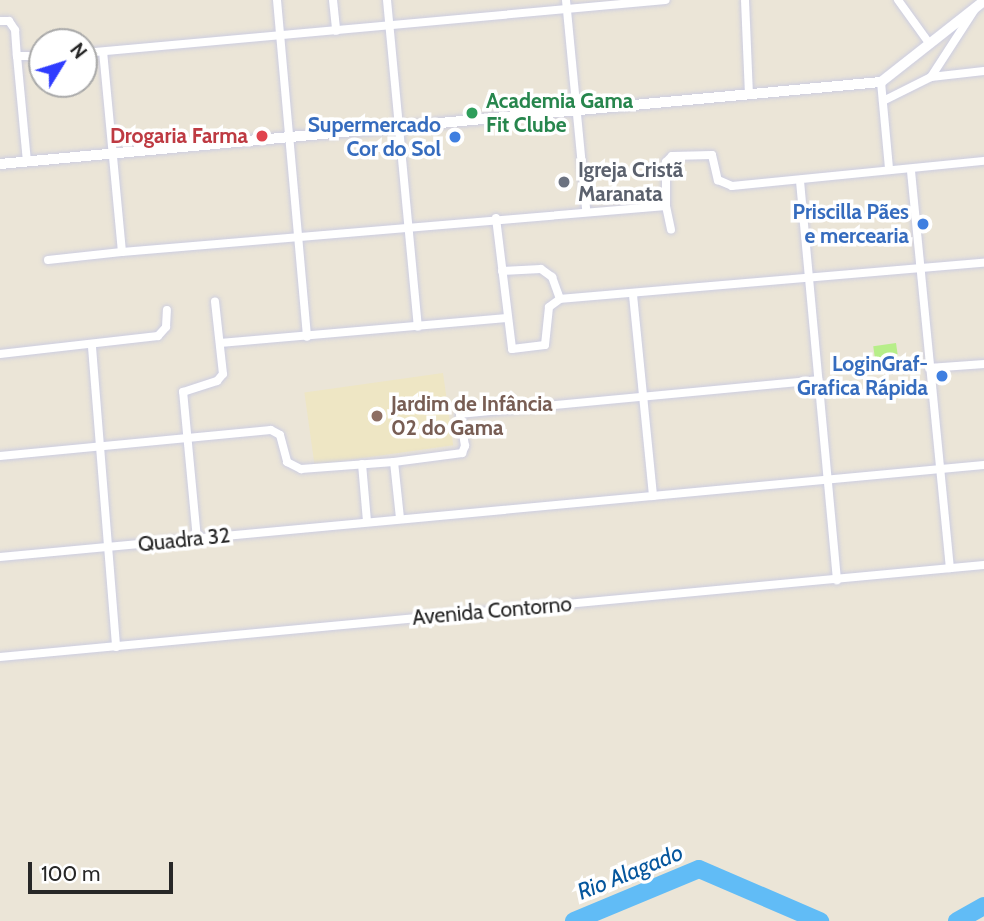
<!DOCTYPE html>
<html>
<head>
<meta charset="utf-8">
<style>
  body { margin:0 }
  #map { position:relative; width:984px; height:921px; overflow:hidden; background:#ebe5d7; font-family:Cabin,sans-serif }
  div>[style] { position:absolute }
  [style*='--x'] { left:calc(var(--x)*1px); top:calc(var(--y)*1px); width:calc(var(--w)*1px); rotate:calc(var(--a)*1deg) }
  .education>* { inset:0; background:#eee6c4; transform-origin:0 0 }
  .pitch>* { inset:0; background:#b7ee89; transform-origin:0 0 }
  .river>* { height:18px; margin:-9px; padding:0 9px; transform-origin:9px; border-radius:9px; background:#61bcf6 }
  .roads { filter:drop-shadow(0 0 2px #cccde1) drop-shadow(0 0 2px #cccde1) }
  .minor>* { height:8px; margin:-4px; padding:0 4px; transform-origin:4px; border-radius:4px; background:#fff }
  .tertiary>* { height:10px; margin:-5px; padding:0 5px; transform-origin:5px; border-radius:5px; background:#fff }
  .dots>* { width:19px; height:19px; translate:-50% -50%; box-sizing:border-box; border:4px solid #fff; border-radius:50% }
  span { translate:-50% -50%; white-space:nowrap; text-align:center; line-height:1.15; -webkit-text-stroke:7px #fff; paint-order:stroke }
  .leisure-label { font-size:21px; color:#27864d; font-weight:700 }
  .left { translate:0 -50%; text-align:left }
  .shop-label { font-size:21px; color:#366cbe; font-weight:700 }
  .right { translate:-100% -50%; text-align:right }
  .health-label { font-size:21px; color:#be3a42; font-weight:700 }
  .worship-label { font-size:21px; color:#5b616d; font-weight:700 }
  .education-label { font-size:21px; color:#785e54; font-weight:700 }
  .street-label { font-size:21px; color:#272727 }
  .water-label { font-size:23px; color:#05569d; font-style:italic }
  .north { position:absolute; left:28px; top:28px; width:70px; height:70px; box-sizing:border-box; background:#fff; border:2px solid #a9a9a9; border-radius:50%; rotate:52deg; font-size:19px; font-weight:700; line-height:28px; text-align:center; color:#272727 }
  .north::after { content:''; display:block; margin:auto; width:24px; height:32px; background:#2f3cff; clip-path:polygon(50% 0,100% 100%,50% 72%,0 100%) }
  .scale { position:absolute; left:28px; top:862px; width:145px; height:32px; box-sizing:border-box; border:4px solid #272727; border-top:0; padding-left:9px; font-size:21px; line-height:24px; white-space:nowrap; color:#272727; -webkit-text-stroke:5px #fff; paint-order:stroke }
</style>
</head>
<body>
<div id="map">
  <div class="education">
    <div style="left:443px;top:373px;width:73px;height:140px;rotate:82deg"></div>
  </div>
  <div class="pitch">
    <div style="left:896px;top:343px;width:15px;height:23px;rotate:82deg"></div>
  </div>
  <div class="river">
    <div style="--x:574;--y:921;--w:135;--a:-22.6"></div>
    <div style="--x:699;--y:869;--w:132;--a:23.3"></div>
    <div style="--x:957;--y:921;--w:31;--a:-29"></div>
  </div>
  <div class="roads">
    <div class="minor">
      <div style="--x:277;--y:0;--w:338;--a:84.9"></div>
      <div style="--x:333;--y:0;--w:31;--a:84"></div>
      <div style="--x:387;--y:0;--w:328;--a:84.6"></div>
      <div style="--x:566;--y:0;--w:210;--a:84.5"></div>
      <div style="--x:745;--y:0;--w:95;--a:87.6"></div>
      <div style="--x:898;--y:0;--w:53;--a:54.2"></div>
      <div style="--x:0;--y:21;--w:9;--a:0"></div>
      <div style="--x:9;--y:21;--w:11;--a:56"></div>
      <div style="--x:15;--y:30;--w:26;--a:86"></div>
      <div style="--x:17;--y:56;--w:25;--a:0"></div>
      <div style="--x:84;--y:53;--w:584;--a:-5.2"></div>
      <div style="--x:17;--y:56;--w:106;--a:84.6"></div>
      <div style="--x:931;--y:77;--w:81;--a:-57.1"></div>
      <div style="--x:881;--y:82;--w:86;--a:84.7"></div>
      <div style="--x:883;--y:101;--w:54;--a:-26.6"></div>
      <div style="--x:931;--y:77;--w:53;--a:-6.5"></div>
      <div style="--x:911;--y:171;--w:399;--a:84.4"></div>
      <div style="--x:800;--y:181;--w:401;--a:84.7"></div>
      <div style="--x:666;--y:206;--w:44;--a:-90"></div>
      <div style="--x:666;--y:162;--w:8;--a:-45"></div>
      <div style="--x:672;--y:156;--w:40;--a:-1.4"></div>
      <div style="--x:712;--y:155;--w:26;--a:77"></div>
      <div style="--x:718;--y:180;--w:15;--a:23"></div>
      <div style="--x:732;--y:186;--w:253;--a:-5.7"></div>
      <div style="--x:496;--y:218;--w:132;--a:83"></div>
      <div style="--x:512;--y:349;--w:33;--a:-7"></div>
      <div style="--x:545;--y:345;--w:38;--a:-84"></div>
      <div style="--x:549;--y:307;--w:14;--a:-36"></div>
      <div style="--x:560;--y:299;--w:426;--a:-4.9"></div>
      <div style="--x:122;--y:252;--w:546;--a:-4.83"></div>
      <div style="--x:666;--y:206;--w:24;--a:78"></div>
      <div style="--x:48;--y:260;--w:74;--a:-6.2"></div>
      <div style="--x:122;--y:252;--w:201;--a:-95.4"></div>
      <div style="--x:502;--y:271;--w:39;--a:-3"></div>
      <div style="--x:541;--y:269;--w:14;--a:36"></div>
      <div style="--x:552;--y:277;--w:23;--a:70"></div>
      <div style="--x:633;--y:295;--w:202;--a:84.3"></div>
      <div style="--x:220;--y:343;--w:288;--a:-5"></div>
      <div style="--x:92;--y:347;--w:301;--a:85.4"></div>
      <div style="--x:0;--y:354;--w:159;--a:-6.5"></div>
      <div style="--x:158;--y:336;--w:12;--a:-48"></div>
      <div style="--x:166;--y:327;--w:17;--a:-87"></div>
      <div style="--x:929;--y:368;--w:55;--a:-4.2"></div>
      <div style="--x:0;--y:456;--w:272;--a:-5.5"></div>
      <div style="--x:271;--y:430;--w:10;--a:29"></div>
      <div style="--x:280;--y:435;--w:28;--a:75"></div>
      <div style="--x:287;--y:462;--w:16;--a:27"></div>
      <div style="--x:301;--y:469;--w:93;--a:-4.3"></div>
      <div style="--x:394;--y:462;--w:69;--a:-7.5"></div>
      <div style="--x:462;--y:453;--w:8;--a:-67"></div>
      <div style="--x:465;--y:446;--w:32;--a:-99"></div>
      <div style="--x:460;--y:414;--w:360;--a:-5.4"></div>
      <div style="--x:394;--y:462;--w:56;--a:83.9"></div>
      <div style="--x:362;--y:464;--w:57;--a:85"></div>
      <div style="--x:197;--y:539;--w:148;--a:-95.4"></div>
      <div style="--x:183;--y:392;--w:36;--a:-18"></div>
      <div style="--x:217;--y:381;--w:9;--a:-49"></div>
      <div style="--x:223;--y:374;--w:73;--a:-96.3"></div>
      <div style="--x:0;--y:557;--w:988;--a:-5.34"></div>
      <div style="--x:0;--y:657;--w:988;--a:-5.34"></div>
    </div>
    <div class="tertiary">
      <div style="--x:0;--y:164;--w:885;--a:-5.32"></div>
      <div style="--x:881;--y:82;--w:131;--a:-38.2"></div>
    </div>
  </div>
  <div class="dots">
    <div style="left:472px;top:113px;background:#2e9e5b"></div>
    <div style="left:262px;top:136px;background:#e0444e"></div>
    <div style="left:455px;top:137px;background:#3f7fe0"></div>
    <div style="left:564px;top:182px;background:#6b7280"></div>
    <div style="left:923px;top:224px;background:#3f7fe0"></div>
    <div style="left:942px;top:376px;background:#3f7fe0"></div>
    <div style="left:377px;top:416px;background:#8d6e63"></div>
  </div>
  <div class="leisure-label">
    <span class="left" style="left:486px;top:113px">Academia Gama<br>Fit Clube</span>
  </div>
  <div class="shop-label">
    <span class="right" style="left:441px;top:137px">Supermercado<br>Cor do Sol</span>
    <span class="right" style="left:909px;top:224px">Priscilla Pães<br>e mercearia</span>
    <span class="right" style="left:928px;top:376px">LoginGraf-<br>Grafica Rápida</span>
  </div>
  <div class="health-label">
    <span class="right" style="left:248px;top:136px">Drogaria Farma</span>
  </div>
  <div class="worship-label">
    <span class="left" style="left:578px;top:182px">Igreja Cristã<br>Maranata</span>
  </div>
  <div class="education-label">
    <span class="left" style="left:391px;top:416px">Jardim de Infância<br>02 do Gama</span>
  </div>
  <div class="street-label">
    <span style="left:184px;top:540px;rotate:-6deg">Quadra 32</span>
    <span style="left:492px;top:611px;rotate:-5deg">Avenida Contorno</span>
  </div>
  <div class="water-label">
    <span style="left:630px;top:872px;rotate:-22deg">Rio Alagado</span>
  </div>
  <div class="north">N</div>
  <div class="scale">100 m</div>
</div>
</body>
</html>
